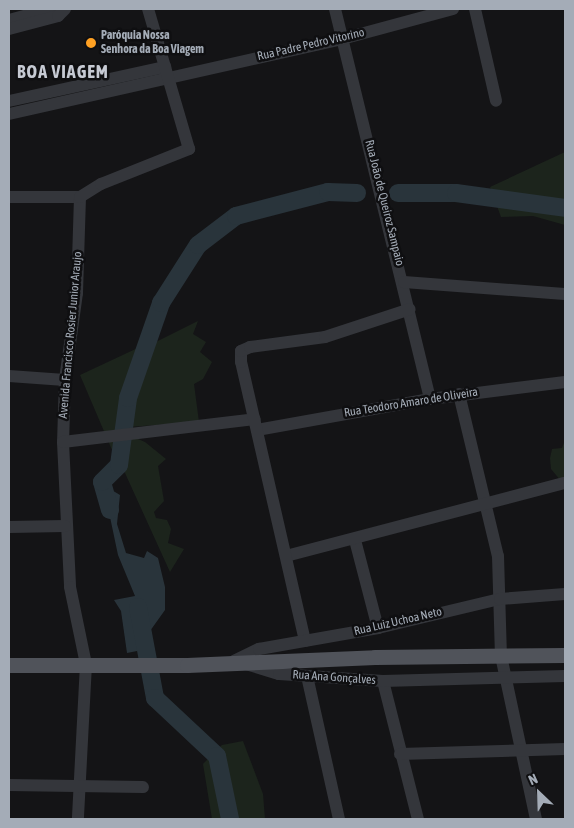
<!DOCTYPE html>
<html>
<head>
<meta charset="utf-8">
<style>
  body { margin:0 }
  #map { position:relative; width:574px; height:828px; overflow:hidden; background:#141416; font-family:"Asap Condensed",sans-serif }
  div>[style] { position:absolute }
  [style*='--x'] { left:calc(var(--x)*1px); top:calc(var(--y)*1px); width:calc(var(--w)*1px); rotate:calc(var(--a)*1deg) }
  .green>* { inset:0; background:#1c241c }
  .water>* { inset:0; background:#29343b }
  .river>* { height:18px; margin:-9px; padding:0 9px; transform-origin:9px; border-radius:9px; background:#29343b }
  .minor>* { height:12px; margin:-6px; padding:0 6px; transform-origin:6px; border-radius:6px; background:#34363b }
  .major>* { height:15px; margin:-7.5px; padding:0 7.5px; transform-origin:7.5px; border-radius:7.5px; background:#50535a }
  .dots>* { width:14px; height:14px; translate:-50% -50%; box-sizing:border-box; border:2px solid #0f0f11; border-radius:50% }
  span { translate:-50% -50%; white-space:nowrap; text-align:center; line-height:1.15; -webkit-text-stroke:5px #0f0f11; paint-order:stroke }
  .poi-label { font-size:12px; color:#a4acb7; font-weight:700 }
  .left { translate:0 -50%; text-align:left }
  .street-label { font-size:12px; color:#a4acb7 }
  .district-label { font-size:18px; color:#c6cad3; font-weight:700; letter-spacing:1px }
  .frame { position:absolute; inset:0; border:10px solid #a4acb7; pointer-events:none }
  .north { position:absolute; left:514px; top:768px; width:50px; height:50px; -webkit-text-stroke:4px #0f0f11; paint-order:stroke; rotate:336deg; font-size:14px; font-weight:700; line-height:20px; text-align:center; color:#a4acb7 }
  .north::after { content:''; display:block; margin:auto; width:18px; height:22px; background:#a4acb7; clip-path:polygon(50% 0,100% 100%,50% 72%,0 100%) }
</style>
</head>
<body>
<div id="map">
  <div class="green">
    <div style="clip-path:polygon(565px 152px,565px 225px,533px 216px,501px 217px,490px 187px)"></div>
    <div style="clip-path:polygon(198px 321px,193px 334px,206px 342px,200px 352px,212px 362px,203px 379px,194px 384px,199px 422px,128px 427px,133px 399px,154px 343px)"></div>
    <div style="clip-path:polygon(142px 346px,124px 394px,115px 457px,80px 375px)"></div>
    <div style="clip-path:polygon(129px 435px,145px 442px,166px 459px,158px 466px,164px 501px,154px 512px,156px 518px,167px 520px,171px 529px,168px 543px,184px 549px,170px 572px,125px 473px)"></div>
    <div style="clip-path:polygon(565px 440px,565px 480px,561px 481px,551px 469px,550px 458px,552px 449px,562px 448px)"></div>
    <div style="clip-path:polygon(243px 741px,263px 794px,265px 819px,212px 819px,203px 764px,222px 745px)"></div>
  </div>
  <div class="water">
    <div style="clip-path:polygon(116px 463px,110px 489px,120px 495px,117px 524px,126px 553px,144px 558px,147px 551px,158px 558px,165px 587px,165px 610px,150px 631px,134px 629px,142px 650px,127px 653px,121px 611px,114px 600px,135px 596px,118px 555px,102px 479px)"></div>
  </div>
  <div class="river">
    <div style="--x:398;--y:193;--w:58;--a:0"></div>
    <div style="--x:456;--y:193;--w:110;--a:7.8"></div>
    <div style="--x:110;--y:510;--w:29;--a:-106"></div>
    <div style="--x:102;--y:482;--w:24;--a:-45"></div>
    <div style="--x:119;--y:465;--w:68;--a:-82.3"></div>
    <div style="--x:128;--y:398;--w:101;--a:-70.8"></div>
    <div style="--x:161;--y:303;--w:69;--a:-57.5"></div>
    <div style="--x:198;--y:245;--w:48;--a:-37.3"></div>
    <div style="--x:236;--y:216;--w:95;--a:-14.6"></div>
    <div style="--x:328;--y:192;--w:29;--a:2"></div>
    <div style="--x:138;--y:607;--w:93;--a:79.4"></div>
    <div style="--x:155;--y:698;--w:85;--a:43.1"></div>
    <div style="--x:217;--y:756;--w:64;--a:78.3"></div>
  </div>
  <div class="minor">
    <div style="--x:335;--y:9;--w:401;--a:76.3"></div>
    <div style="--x:475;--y:9;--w:94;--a:77.1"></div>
    <div style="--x:9;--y:20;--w:42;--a:-15"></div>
    <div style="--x:9;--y:29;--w:51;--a:-14.9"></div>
    <div style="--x:58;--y:16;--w:10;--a:-45"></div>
    <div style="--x:9;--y:101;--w:160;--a:-12.3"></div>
    <div style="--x:9;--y:114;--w:341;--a:-12.7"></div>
    <div style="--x:342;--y:39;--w:115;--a:-15.1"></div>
    <div style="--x:9;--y:197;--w:71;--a:0"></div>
    <div style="--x:80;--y:197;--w:96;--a:91.8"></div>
    <div style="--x:77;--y:293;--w:88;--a:97.9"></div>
    <div style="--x:65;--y:380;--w:62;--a:91.8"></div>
    <div style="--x:63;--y:442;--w:145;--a:87.2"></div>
    <div style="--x:70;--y:587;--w:79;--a:78.3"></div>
    <div style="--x:86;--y:664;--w:155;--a:93"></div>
    <div style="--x:80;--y:197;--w:25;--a:-32"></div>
    <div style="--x:101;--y:184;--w:95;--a:-21.7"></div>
    <div style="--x:189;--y:149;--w:146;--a:-106.3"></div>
    <div style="--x:404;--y:282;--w:161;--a:4.3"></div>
    <div style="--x:9;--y:376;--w:56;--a:4.1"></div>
    <div style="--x:459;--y:394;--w:167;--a:76.5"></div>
    <div style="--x:498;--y:556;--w:100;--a:88.3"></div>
    <div style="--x:501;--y:656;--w:167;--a:77.9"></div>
    <div style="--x:257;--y:430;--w:176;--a:-10.2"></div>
    <div style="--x:430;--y:399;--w:136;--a:-7.2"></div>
    <div style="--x:63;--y:442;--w:193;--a:-6.8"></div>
    <div style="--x:9;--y:527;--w:56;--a:-1"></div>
    <div style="--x:355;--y:540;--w:91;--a:75.4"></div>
    <div style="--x:286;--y:556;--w:288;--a:-14.7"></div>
    <div style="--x:305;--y:641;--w:286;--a:-102.9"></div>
    <div style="--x:241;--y:362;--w:11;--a:-90"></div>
    <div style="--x:241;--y:351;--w:10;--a:-24"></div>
    <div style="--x:250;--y:347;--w:76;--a:-7.6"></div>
    <div style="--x:325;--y:337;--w:89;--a:-18.2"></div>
    <div style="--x:234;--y:661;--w:28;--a:-26"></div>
    <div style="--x:259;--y:649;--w:121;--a:-10"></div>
    <div style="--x:378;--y:628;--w:125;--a:-13.4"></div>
    <div style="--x:500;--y:599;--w:65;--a:-4.4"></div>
    <div style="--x:246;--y:664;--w:34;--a:17"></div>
    <div style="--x:279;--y:674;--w:104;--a:3.9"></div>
    <div style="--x:383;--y:681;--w:142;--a:75.8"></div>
    <div style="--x:307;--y:676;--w:147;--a:77.4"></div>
    <div style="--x:383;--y:681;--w:182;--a:-1.6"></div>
    <div style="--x:400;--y:754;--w:165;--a:-1.7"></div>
    <div style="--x:9;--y:785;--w:134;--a:0.9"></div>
  </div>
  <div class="major">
    <div style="--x:9;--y:665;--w:178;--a:0"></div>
    <div style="--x:187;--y:665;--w:188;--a:-2.4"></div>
    <div style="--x:375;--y:657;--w:190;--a:-0.6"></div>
  </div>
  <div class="dots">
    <div style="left:91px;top:43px;background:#ffa123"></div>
  </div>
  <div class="poi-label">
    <span class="left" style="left:101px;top:43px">Paróquia Nossa<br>Senhora da Boa Viagem</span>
  </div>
  <div class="street-label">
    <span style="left:311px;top:45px;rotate:-13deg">Rua Padre Pedro Vitorino</span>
    <span style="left:384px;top:203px;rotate:76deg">Rua João de Queiroz Sampaio</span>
    <span style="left:71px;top:335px;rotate:-85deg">Avenida Francisco Rosier Junior Araujo</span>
    <span style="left:411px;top:403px;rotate:-9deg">Rua Teodoro Amaro de Oliveira</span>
    <span style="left:398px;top:622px;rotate:-13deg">Rua Luiz Uchoa Neto</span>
    <span style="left:334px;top:678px;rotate:4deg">Rua Ana Gonçalves</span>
  </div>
  <div class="district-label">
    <span style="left:63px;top:72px">BOA VIAGEM</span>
  </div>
  <div class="frame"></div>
  <div class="north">N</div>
</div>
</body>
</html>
